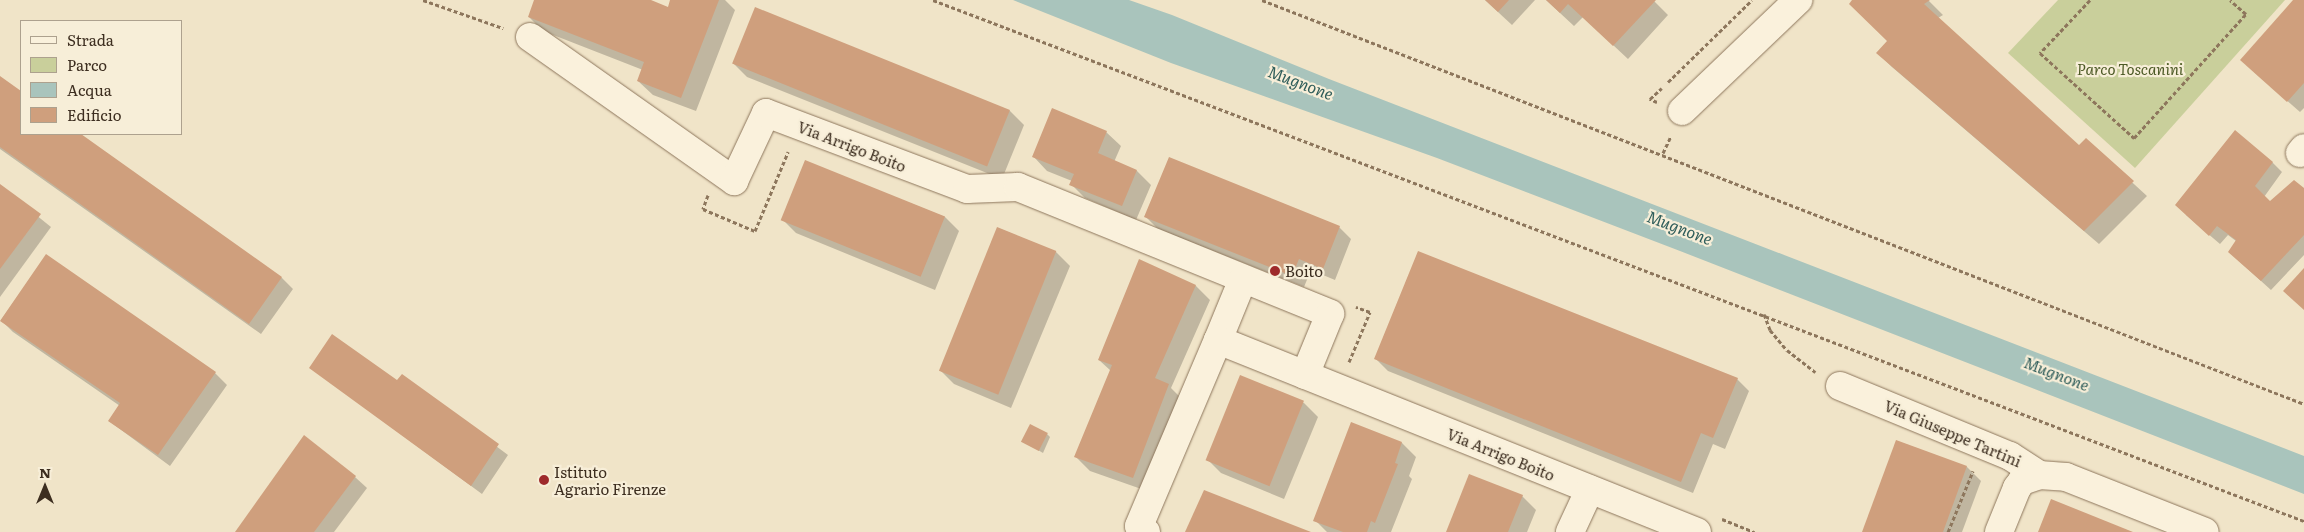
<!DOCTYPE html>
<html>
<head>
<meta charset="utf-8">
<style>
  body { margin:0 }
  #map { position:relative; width:2304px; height:532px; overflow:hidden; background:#f0e4c8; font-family:Literata,serif }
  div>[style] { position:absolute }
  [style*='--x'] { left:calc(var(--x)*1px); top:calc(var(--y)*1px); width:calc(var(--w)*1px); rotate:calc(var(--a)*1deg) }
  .green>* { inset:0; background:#c9cf9b }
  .water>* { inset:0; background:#a9c4bc }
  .shadow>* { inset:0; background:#0003 }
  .building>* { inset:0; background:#cf9f7d; transform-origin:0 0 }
  .path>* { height:3px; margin-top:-1.5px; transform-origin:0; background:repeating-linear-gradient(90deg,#8d765c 0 4px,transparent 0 6.5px) }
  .roads { filter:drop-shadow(0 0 1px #8d765c) drop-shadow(0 0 1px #8d765c) }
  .minor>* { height:28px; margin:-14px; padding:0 14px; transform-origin:14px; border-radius:14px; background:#faf1dc }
  .dots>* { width:14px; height:14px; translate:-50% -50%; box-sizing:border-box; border:2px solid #f7eed8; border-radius:50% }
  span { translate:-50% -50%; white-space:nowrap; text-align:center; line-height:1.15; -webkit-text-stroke:4.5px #f7eed8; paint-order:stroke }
  .park-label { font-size:15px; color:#4d5a26; font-style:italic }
  .street-label { font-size:15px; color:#3d2e20 }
  .poi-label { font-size:15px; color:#3d2e20 }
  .left { translate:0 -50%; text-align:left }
  .water-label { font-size:16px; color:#2f5d5a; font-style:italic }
  .legend { position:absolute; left:20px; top:20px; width:162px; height:115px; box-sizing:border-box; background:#f7eed8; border:1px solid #ada18e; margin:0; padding:6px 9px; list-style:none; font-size:15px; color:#3d2e20 }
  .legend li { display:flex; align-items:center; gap:10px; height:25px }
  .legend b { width:25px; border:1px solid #ada18e }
  .north { position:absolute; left:20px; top:462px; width:50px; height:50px; -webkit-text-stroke:4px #f7eed8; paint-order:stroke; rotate:0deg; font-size:14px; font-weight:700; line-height:20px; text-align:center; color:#3d2e20 }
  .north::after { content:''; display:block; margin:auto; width:18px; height:22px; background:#3d2e20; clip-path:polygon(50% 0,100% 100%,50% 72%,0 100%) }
</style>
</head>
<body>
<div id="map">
  <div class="green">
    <div style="clip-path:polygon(2058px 0,2285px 0,2135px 168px,2008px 53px)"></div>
  </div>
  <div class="water">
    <div style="clip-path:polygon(1013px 0,1129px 0,1172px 15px,1329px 79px,2304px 456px,2304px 494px,1680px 251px,1437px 158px,1171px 63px)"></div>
  </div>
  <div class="shadow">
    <div style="clip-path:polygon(536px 0,647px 0,668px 8px,672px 0,725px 0,735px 10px,696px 111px,653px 95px,638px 81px,643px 70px,543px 31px,529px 17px)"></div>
    <div style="clip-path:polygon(1485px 0,1535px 0,1512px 25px)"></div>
    <div style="clip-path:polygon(1546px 0,1653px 0,1668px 15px,1628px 59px,1583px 17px,1574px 26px)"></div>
    <div style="clip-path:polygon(1854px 0,1928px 0,1943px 15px,1938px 18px,2079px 147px,2086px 140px,2147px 196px,2099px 244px,1892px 67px,1878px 53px,1889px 41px)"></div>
    <div style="clip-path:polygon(2295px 0,2304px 0,2304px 108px,2300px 112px,2254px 72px)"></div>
    <div style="clip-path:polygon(733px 63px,1010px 111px,1024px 125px,1002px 179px,747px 77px)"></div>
    <div style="clip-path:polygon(0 78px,21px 93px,21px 134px,79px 134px,282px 278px,293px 289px,261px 334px,0 149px)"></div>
    <div style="clip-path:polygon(1106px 132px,1121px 146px,1114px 162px,1137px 171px,1151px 185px,1136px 220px,1085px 198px,1071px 184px,1072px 181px,1047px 171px,1033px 156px)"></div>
    <div style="clip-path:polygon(806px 162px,945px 217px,959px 231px,935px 290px,796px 233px,782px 219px)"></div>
    <div style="clip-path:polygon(2272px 162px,2282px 172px,2264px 197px,2270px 203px,2304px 190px,2304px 255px,2271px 290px,2240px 262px,2236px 241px,2228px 235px,2220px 244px,2186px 215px)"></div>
    <div style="clip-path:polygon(0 186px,51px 227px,0 297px)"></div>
    <div style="clip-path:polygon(1146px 217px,1339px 227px,1351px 239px,1335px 280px,1311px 270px,1304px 287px,1158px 229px)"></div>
    <div style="clip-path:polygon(998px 228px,1056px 252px,1070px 266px,1011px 408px,954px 384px,940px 370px)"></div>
    <div style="clip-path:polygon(46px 256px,215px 373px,227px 385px,170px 466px,109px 421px,120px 406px,13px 332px,1px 320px)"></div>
    <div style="clip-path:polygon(1140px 261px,1196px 286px,1210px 300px,1171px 388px,1182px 399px,1147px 491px,1090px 471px,1076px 457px,1111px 371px,1099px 360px)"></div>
    <div style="clip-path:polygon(1376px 359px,1737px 379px,1749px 391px,1725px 449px,1713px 444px,1693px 493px,1388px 371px)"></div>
    <div style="clip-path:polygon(311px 368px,397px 382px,402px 376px,508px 455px,482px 494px)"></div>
    <div style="clip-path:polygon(1241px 377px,1304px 403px,1318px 417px,1284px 499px,1221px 473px,1207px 459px)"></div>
    <div style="clip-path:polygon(1352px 424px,1402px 443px,1416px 457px,1409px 476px,1412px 479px,1391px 532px,1327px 532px,1315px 520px)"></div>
    <div style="clip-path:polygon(1047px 434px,1050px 437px,1043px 453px,1023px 441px)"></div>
    <div style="clip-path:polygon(1897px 441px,1967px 467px,1981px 481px,1962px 532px,1864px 532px)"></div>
    <div style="clip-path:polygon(355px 477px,367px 488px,334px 532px,236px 532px)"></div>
    <div style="clip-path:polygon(1522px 496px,1536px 510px,1527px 532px,1447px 532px)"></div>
  </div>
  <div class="building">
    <div style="clip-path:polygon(534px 0,651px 0,668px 7px,670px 0,719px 0,681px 98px,637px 81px,644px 62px,528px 17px)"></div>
    <div style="clip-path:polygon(1485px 0,1509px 0,1498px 12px)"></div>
    <div style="clip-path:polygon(1546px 0,1656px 0,1613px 46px,1568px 4px,1560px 13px)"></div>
    <div style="clip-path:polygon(1852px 0,1930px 0,1924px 4px,2079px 145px,2086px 138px,2134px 181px,2084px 231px,1876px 53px,1887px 41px,1849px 4px)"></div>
    <div style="clip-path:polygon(2293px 0,2304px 0,2304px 83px,2287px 102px,2240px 60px)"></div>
    <div style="left:755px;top:7px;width:275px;height:61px;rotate:22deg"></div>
    <div style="clip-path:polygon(0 76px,21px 91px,21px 134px,81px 134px,282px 277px,249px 324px,0 147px)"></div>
    <div style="clip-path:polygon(1052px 108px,1107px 131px,1098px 153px,1137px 170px,1122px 206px,1069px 185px,1074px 174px,1032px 157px)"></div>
    <div style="clip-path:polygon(2235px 130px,2273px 162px,2255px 186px,2270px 201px,2294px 180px,2304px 188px,2304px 235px,2261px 281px,2228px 252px,2236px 240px,2217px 226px,2209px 236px,2175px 205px)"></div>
    <div style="clip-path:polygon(1169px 157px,1340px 226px,1323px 269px,1299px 259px,1292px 276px,1144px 217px)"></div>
    <div style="left:805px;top:160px;width:151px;height:65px;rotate:22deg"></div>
    <div style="clip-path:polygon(0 184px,41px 214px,0 269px)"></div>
    <div style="left:997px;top:227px;width:64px;height:155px;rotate:22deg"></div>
    <div style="clip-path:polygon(1418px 251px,1738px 378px,1713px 438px,1701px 433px,1681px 482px,1374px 359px)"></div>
    <div style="clip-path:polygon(46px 254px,216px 372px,158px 455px,108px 421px,120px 403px,0 321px)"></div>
    <div style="clip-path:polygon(1139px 259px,1196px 285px,1155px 378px,1169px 384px,1133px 478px,1074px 457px,1112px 365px,1098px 360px)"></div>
    <div style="clip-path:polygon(2304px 268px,2304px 310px,2283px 291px)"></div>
    <div style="clip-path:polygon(332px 334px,397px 380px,402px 374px,499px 444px,471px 486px,309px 368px)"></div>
    <div style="left:1240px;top:375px;width:69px;height:92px;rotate:22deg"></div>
    <div style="clip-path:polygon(1351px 422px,1402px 442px,1395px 463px,1398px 464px,1375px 523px,1371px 521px,1367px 532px,1343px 532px,1313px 521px)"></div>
    <div style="left:1030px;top:424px;width:20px;height:20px;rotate:27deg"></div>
    <div style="clip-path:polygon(304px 435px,356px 476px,314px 532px,235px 532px)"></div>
    <div style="clip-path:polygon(1896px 440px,1967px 466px,1943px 532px,1862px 532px)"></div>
    <div style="clip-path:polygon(1469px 474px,1523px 495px,1508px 532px,1446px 532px)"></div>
    <div style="clip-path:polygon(1204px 490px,1311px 532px,1185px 532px)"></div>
    <div style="clip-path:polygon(2051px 499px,2133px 532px,2038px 532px)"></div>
  </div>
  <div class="path">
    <div style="--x:423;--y:0;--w:85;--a:19.3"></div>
    <div style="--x:933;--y:0;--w:1467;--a:20.81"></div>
    <div style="--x:1262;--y:0;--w:1118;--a:21.19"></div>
    <div style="--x:2090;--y:0;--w:73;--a:133.3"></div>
    <div style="--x:2040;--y:53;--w:127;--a:42.1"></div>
    <div style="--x:2134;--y:138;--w:167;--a:-47.9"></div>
    <div style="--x:2246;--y:14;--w:21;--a:-139"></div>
    <div style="--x:1668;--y:82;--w:117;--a:-44.3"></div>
    <div style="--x:1657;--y:102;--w:8;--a:-157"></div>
    <div style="--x:1650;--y:99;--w:16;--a:-43"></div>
    <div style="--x:1663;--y:153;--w:19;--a:-65"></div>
    <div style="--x:708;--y:195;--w:15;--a:110"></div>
    <div style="--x:703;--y:209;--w:56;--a:22.9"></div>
    <div style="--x:755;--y:231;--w:86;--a:-67.3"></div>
    <div style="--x:1764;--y:314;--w:17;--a:69"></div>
    <div style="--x:1770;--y:330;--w:26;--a:50"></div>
    <div style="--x:1787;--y:350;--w:36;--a:38"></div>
    <div style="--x:1349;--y:362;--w:54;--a:-67.2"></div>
    <div style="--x:1370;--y:312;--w:15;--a:-160"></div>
    <div style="--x:1722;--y:519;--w:35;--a:22"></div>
    <div style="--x:1948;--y:532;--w:66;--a:-67.7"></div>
  </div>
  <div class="roads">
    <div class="minor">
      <div style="--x:530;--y:37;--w:250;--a:35.2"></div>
      <div style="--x:734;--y:181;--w:75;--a:-64.8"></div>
      <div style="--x:766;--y:113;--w:215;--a:20.7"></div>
      <div style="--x:967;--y:189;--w:51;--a:-2.2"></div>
      <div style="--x:1018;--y:187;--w:337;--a:22.1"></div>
      <div style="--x:1330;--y:314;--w:66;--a:112.3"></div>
      <div style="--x:1682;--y:111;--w:161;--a:-43.7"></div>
      <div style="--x:2300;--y:153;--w:6;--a:-51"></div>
      <div style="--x:1243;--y:279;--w:66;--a:112.3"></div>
      <div style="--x:1218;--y:340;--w:516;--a:21.84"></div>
      <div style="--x:1840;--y:386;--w:184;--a:22.4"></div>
      <div style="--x:2010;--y:456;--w:35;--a:33"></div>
      <div style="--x:1146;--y:532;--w:9;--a:-139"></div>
      <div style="--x:1139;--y:526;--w:202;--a:-67"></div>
      <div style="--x:1570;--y:532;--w:47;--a:-65.1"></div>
      <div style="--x:1999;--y:532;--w:48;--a:-67.8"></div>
      <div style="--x:2017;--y:488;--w:9;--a:-54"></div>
      <div style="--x:2022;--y:481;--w:18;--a:-19"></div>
      <div style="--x:2039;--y:475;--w:27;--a:4"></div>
      <div style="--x:2066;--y:477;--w:149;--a:21.6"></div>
    </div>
  </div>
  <div class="dots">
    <div style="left:1275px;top:271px;background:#9e2a2b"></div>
    <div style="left:544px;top:480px;background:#9e2a2b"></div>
  </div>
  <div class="park-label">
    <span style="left:2130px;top:69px">Parco Toscanini</span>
  </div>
  <div class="street-label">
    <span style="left:852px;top:146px;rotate:21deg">Via Arrigo Boito</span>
    <span style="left:1953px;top:433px;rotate:23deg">Via Giuseppe Tartini</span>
    <span style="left:1501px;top:454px;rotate:22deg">Via Arrigo Boito</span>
  </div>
  <div class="poi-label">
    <span class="left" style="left:1285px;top:271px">Boito</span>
    <span class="left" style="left:554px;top:480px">Istituto<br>Agrario Firenze</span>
  </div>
  <div class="water-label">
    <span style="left:1301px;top:82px;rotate:21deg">Mugnone</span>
    <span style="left:1680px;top:227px;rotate:21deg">Mugnone</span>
    <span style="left:2057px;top:373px;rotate:21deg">Mugnone</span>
  </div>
  <ul class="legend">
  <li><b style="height:6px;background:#faf1dc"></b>Strada</li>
  <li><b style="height:14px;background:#c9cf9b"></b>Parco</li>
  <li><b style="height:14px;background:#a9c4bc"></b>Acqua</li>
  <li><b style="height:14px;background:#cf9f7d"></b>Edificio</li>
  </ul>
  <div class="north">N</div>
</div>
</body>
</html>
